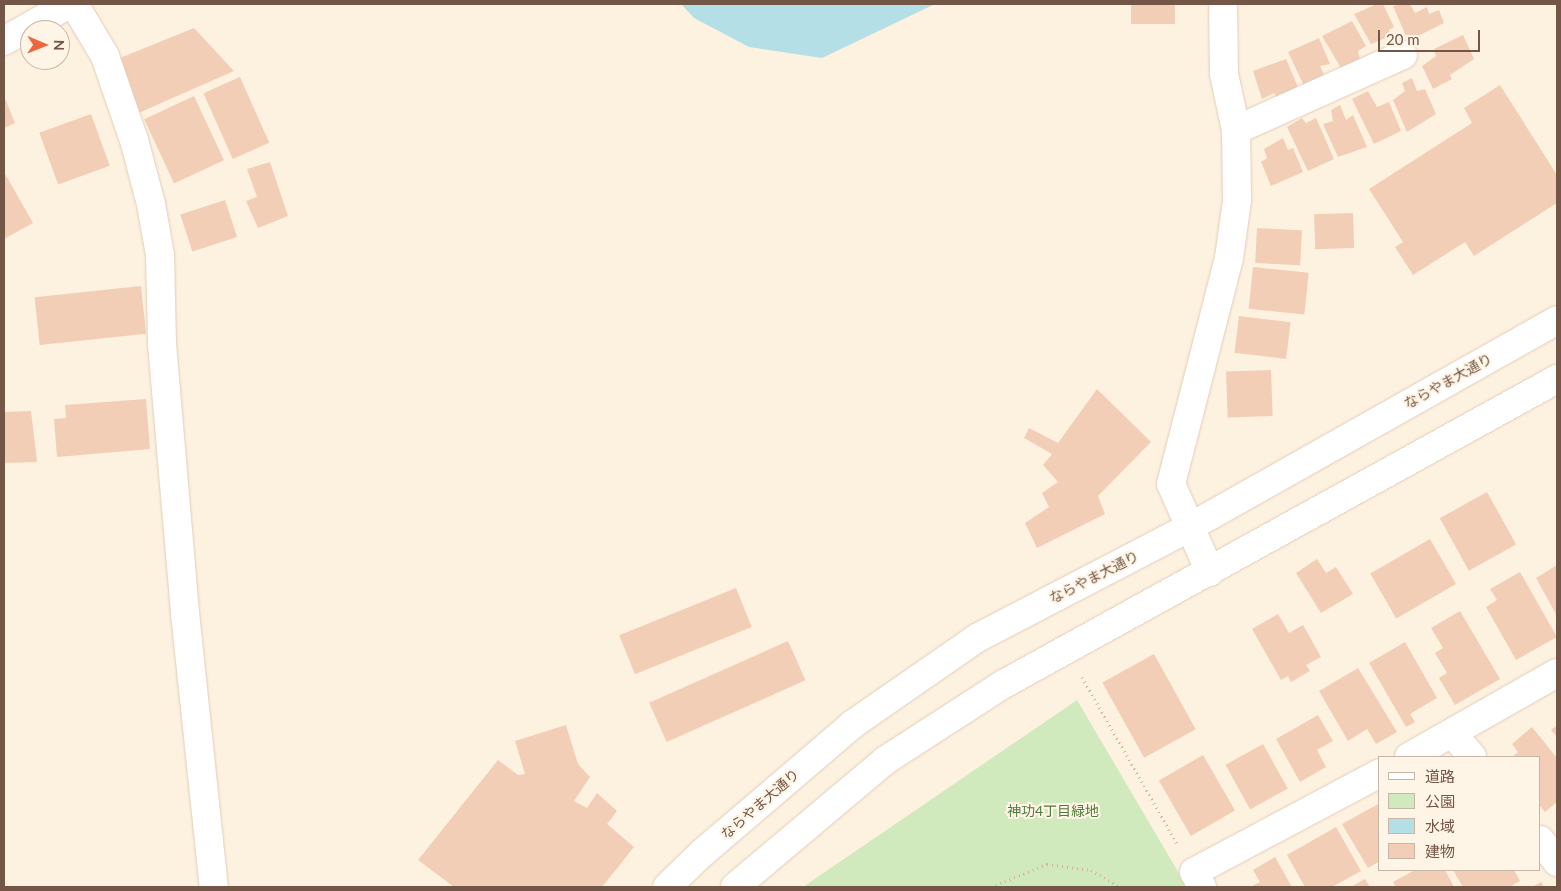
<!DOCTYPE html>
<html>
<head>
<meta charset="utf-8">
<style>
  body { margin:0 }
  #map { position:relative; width:1561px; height:891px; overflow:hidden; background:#fdf1df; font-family:Lato,"Noto Sans JP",sans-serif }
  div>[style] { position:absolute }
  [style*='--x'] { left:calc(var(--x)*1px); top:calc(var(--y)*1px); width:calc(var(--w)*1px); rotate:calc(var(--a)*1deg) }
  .green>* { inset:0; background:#d0eabe }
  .water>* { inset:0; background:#b4dfe6 }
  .building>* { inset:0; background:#f3ceb6; transform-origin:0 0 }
  .path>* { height:3px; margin-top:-1.5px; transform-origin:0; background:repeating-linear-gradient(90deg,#d7b29a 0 1px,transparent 0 5px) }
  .roads { filter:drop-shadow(0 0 1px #e1cdbb) drop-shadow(0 0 1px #e1cdbb) }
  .minor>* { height:28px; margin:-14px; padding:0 14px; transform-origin:14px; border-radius:14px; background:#fff }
  .tertiary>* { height:28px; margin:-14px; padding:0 14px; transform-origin:14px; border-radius:14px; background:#fff }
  span { translate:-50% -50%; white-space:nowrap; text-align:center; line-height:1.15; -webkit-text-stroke:4px #fff5e6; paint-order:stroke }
  .street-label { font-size:14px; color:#745646 }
  .park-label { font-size:14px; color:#507a3e }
  .frame { position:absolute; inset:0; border:5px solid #745646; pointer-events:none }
  .legend { position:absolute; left:1378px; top:756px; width:162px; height:115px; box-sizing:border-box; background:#fff5e6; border:1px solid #c7b5a6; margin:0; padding:6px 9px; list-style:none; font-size:15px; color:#745646 }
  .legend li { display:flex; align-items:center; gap:10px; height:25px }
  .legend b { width:25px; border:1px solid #c7b5a6 }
  .north { position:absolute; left:20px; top:20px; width:50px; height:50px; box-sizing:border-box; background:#fff5e6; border:1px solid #c7b5a6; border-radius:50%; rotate:91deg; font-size:14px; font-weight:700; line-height:20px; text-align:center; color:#745646 }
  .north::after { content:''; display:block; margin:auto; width:18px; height:22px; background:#ec663f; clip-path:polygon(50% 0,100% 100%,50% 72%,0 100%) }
  .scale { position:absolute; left:1378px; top:30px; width:102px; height:22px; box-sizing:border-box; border:2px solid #745646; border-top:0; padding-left:6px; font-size:15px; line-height:18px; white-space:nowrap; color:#745646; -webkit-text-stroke:4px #fff5e6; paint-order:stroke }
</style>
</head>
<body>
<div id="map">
  <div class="green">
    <div style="clip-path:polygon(1077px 700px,1187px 887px,803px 887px)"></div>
  </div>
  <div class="water">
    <div style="clip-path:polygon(681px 4px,935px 4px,822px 58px,749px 47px,694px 18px)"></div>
  </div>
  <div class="building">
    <div style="left:1131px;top:4px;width:44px;height:20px"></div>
    <div style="clip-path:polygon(1377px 4px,1383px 4px,1394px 27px,1389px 30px,1391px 36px,1371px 44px,1354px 14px)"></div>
    <div style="clip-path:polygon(1402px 4px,1410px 4px,1415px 13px,1427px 7px,1429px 14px,1439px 10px,1444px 23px,1408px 41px,1393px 6px)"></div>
    <div style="clip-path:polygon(1352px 21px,1366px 46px,1358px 51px,1360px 60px,1341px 68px,1322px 36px)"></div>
    <div style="clip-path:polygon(194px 28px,234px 71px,134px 115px,115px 60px)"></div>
    <div style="clip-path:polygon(1463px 35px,1474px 59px,1450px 75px,1452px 79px,1433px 89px,1422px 66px,1436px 56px,1434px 49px)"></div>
    <div style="clip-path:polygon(1319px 38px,1330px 64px,1320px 66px,1326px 79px,1306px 90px,1288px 52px)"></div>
    <div style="clip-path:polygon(1286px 59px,1301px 94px,1282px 105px,1274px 93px,1262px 99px,1253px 71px)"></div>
    <div style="left:240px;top:77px;width:72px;height:40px;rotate:66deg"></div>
    <div style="clip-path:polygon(1412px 78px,1417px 91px,1425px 89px,1436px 114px,1407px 132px,1393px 100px,1405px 91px,1402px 83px)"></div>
    <div style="clip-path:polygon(1500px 85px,1557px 175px,1557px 203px,1474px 256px,1465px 242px,1413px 275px,1395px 247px,1403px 242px,1369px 189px,1472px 123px,1464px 108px)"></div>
    <div style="clip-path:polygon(1368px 91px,1377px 107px,1389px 102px,1401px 131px,1374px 144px,1352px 99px)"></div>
    <div style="clip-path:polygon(4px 96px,15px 123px,4px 128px)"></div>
    <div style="left:194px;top:96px;width:71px;height:55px;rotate:65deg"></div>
    <div style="clip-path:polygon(1340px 105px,1346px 120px,1353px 115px,1367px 147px,1338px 157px,1323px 124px,1333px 121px,1331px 110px)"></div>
    <div style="left:91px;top:114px;width:55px;height:55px;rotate:70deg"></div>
    <div style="clip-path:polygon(1302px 118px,1306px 123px,1316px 118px,1334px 159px,1308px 171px,1287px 127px)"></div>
    <div style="clip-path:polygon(1283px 138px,1288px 150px,1293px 148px,1303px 172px,1271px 186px,1261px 162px,1267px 158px,1264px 149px)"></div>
    <div style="clip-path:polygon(270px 162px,288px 216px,258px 228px,246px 201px,257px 197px,247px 169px)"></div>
    <div style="clip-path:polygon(4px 172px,33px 223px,4px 239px)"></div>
    <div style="left:225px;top:200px;width:39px;height:47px;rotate:72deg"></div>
    <div style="left:1353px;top:213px;width:35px;height:39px;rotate:88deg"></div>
    <div style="left:1257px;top:228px;width:45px;height:35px;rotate:3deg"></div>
    <div style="left:1253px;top:267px;width:56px;height:42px;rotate:6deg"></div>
    <div style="left:141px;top:286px;width:48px;height:107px;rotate:84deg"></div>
    <div style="left:1239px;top:316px;width:52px;height:37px;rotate:7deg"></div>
    <div style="left:1271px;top:370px;width:46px;height:45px;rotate:88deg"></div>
    <div style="clip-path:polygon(1097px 389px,1151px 442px,1098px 496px,1105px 514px,1037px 548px,1025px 523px,1049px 507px,1042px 493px,1058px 482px,1043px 465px,1052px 454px,1024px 438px,1029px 428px,1058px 443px)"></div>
    <div style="clip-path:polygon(146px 399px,150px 449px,57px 457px,54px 419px,66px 418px,65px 405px)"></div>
    <div style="clip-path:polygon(31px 411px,37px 462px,4px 463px,4px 412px)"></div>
    <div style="left:1487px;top:492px;width:60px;height:54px;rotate:61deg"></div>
    <div style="left:1430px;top:539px;width:52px;height:69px;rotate:60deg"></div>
    <div style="clip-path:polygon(1317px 559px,1326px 573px,1336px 567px,1353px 594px,1321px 613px,1296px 573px)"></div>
    <div style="clip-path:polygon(1557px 565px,1557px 616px,1536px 578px)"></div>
    <div style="clip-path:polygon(1520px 572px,1557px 637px,1516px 660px,1486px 607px,1497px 600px,1490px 589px)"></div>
    <div style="left:736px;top:588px;width:42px;height:126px;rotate:68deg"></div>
    <div style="clip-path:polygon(1460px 611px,1500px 679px,1455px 705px,1439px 678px,1447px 673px,1435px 653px,1443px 648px,1431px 628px)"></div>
    <div style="clip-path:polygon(1278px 614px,1289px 633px,1303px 625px,1321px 657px,1306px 665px,1310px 671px,1291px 682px,1288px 676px,1281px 680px,1252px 629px)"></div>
    <div style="left:788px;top:641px;width:43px;height:152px;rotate:66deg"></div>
    <div style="clip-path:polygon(1405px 642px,1437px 698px,1410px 714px,1415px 722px,1406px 727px,1369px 663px)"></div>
    <div style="left:1154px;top:654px;width:86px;height:59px;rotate:61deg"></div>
    <div style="clip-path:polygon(1358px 668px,1397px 732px,1376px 744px,1367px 729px,1348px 741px,1319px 691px)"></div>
    <div style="clip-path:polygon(1318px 715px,1333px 741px,1317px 750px,1326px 767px,1300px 782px,1276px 739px)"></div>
    <div style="clip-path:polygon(566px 725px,578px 764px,590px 777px,574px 801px,587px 808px,597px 793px,617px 811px,607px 824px,634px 847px,602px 887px,454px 887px,418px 860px,498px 760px,518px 775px,525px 774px,515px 741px)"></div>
    <div style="clip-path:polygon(1557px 725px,1557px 737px,1551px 730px)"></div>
    <div style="clip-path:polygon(1532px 727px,1557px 758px,1557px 802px,1545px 812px,1540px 806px,1540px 757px,1512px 757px,1518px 752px,1512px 744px)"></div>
    <div style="left:1263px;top:744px;width:51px;height:43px;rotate:61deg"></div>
    <div style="left:1203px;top:755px;width:64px;height:51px;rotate:60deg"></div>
    <div style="clip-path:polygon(1380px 803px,1380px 861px,1368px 868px,1342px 824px)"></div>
    <div style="clip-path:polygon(1336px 827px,1361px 871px,1332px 887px,1305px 887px,1287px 855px)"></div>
    <div style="clip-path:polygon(1275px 857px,1292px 887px,1250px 887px,1260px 882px,1253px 870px)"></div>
    <div style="clip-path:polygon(1415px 870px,1445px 870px,1454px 887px,1396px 887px,1393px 882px)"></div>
    <div style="clip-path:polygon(1453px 870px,1514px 870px,1520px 881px,1509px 887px,1463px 887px)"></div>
    <div style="clip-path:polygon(1365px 879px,1370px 887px,1351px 887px)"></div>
    <div style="clip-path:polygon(1541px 882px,1544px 887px,1532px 887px)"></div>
  </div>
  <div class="path">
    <div style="--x:1082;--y:677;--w:193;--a:60.3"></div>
    <div style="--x:991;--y:887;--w:61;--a:-22.3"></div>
    <div style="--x:1047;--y:864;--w:44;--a:7.8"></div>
    <div style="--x:1091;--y:870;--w:34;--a:30"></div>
  </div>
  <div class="roads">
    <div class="minor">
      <div style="--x:74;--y:4;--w:61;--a:59.2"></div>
      <div style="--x:105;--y:56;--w:89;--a:71"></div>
      <div style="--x:134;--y:140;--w:66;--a:75.1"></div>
      <div style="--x:151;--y:204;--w:52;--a:80"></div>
      <div style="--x:160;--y:255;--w:89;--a:88.7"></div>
      <div style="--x:162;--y:344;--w:270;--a:85.1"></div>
      <div style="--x:185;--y:613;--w:276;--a:84"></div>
      <div style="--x:4;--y:41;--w:75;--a:-29.6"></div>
      <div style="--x:1236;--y:130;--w:183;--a:-24.2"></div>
      <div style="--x:1453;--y:734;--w:30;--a:50"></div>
      <div style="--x:1409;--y:757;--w:170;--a:-29.6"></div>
      <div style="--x:1540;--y:840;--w:28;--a:52"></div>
      <div style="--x:1202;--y:887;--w:17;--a:-118"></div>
      <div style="--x:1194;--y:872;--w:211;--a:-28"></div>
    </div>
    <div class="tertiary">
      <div style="--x:1210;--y:572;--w:96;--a:-113.9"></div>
      <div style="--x:1171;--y:484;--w:233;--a:-75.6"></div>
      <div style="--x:1229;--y:258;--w:59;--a:-82.1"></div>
      <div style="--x:1237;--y:200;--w:70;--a:-90.8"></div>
      <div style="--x:1236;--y:130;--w:57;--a:-102.1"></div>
      <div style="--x:1224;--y:74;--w:70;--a:-90.8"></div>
      <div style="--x:667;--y:887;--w:47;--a:-44.1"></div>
      <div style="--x:701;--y:854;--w:200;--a:-40.5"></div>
      <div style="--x:853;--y:724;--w:151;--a:-34.7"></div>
      <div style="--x:977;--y:638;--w:240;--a:-27.5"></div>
      <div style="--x:1190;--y:527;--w:421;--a:-29.4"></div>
      <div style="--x:735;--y:887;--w:197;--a:-40.1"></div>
      <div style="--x:886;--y:760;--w:138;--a:-32.9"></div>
      <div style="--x:1002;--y:685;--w:634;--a:-28.87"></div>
    </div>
  </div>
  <div class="street-label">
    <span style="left:1448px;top:381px;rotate:-29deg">ならやま大通り</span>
    <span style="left:1094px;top:577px;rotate:-27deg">ならやま大通り</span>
    <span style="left:760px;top:804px;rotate:-41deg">ならやま大通り</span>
  </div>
  <div class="park-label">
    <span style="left:1053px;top:811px">神功4丁目緑地</span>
  </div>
  <div class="frame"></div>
  <ul class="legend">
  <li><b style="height:6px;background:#fff"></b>道路</li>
  <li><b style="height:14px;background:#d0eabe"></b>公園</li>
  <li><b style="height:14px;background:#b4dfe6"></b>水域</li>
  <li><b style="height:14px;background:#f3ceb6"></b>建物</li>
  </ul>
  <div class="north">N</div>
  <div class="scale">20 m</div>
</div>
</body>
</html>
